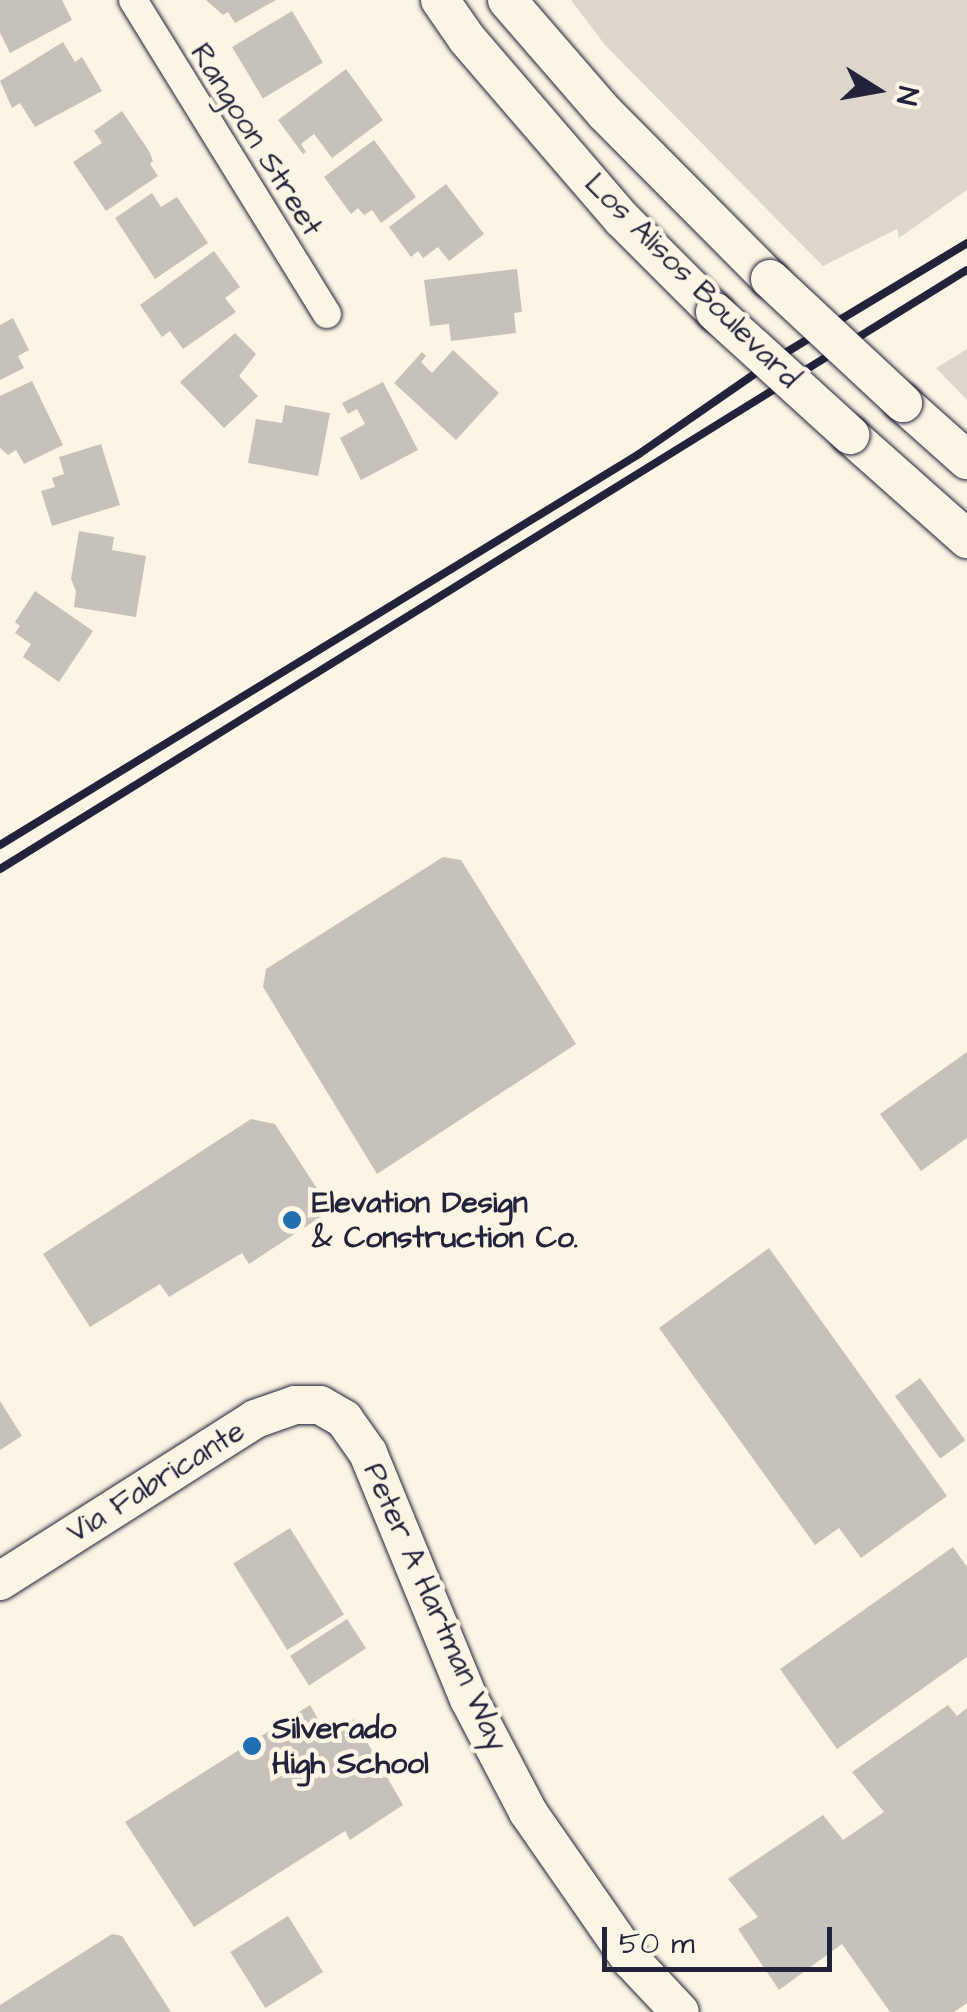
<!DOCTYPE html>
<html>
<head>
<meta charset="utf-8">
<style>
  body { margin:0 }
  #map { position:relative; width:967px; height:2012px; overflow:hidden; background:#fcf5e5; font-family:"Architects Daughter",sans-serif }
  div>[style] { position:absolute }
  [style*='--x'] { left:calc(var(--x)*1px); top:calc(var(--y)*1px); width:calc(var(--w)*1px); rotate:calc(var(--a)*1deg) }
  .green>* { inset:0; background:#dcd6cc }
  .building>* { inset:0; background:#c6c1bb; transform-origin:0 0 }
  .roads { filter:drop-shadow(0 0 2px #22223b) drop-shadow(0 0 2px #22223b) }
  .street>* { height:28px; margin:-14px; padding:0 14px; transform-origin:14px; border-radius:14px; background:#fcf5e5 }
  .secondary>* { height:38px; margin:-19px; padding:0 19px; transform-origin:19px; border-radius:19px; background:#fcf5e5 }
  .rail>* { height:8px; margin:-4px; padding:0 4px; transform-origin:4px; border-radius:4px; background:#22223b }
  .bridges { filter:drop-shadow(0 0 2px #22223b) drop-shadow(0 0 2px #22223b) }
  .secondary-bridge>* { height:38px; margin:-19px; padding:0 19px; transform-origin:19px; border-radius:19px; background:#fcf5e5 }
  .dots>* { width:28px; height:28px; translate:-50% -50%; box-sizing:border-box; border:5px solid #fcf5e5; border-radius:50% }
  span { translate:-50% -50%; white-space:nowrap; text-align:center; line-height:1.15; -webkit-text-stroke:9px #fcf5e5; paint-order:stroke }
  .street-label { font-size:30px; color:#22223b }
  .poi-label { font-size:30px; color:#22223b; font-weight:700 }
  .left { translate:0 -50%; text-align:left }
  .north { position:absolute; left:827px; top:40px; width:100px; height:100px; -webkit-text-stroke:8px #fcf5e5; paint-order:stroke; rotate:101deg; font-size:28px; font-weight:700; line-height:40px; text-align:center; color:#22223b }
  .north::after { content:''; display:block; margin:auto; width:35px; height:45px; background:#22223b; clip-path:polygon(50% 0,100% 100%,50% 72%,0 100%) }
  .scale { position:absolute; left:602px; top:1927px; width:230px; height:45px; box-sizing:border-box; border:5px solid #22223b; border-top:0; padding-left:12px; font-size:30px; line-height:35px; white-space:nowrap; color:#22223b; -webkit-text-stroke:8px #fcf5e5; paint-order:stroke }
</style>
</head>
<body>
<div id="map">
  <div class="green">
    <div style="clip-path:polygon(571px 0,967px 0,967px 190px,899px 238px,897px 229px,823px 266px,605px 45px)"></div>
    <div style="clip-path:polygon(967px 349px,967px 400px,936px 368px)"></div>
  </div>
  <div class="building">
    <div style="clip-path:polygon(0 0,62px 0,72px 20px,10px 53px,0 33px)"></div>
    <div style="clip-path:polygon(206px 0,276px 0,235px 23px,228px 12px,223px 15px)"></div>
    <div style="left:292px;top:11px;width:60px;height:70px;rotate:59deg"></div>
    <div style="clip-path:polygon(63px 42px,75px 62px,82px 57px,102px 91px,35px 127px,20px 103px,12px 108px,0 81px)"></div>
    <div style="clip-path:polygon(346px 69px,383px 120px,332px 158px,314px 134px,301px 144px,306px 152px,303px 154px,278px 120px)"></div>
    <div style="clip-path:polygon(122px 111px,149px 151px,153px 161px,150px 164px,158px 176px,106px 211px,73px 162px,102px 143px,94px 131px)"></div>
    <div style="clip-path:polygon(374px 140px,416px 197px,381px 223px,372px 210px,364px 215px,358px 208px,351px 214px,324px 177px)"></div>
    <div style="clip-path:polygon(446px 184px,484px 234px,449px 261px,438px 247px,423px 258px,418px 251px,411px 257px,389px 227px)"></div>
    <div style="clip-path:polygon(152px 193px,161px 207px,177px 197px,208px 243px,155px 279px,115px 218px)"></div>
    <div style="clip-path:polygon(214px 251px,240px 287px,225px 298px,236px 312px,183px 349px,170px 331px,162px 337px,140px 305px)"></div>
    <div style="clip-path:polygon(517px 269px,522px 312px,514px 313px,516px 333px,451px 341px,449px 324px,430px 326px,424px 280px)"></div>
    <div style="clip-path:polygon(13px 318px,29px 350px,18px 356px,24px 368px,0 380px,0 325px)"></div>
    <div style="clip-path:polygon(235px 333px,256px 354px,239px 376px,258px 396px,224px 428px,180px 382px)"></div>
    <div style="clip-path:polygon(453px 350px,499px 393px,456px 440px,394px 383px,422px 352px,426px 356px,421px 362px,432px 373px)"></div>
    <div style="clip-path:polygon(32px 381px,63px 445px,24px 464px,16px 450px,8px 455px,0 448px,0 396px)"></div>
    <div style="clip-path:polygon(383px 382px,418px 450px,361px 480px,340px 438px,365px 424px,357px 409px,348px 414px,342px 403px)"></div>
    <div style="clip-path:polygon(285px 405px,330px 413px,318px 476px,248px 463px,256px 419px,282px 423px)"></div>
    <div style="clip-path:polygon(101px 444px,120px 505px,52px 526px,41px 491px,55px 487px,52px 478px,64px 474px,59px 457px)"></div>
    <div style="clip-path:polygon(79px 531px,114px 537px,112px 550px,146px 556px,136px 617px,74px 607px,76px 591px,71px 579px)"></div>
    <div style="clip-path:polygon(35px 591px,93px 631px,59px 682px,23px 657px,31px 644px,15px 633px,20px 626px,15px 622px)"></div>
    <div style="clip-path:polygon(443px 857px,461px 860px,576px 1044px,377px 1174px,263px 987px,266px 969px)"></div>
    <div style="clip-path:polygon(967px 1052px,967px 1138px,921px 1171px,880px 1114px)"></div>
    <div style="clip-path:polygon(251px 1119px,275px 1124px,331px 1210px,249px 1264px,242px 1253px,169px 1297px,160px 1284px,90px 1327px,43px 1254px)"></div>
    <div style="clip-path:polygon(769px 1248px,947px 1496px,861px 1558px,839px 1528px,815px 1545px,659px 1328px)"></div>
    <div style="left:920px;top:1378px;width:77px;height:31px;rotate:54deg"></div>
    <div style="clip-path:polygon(0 1401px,22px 1436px,0 1450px)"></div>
    <div style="left:290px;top:1528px;width:102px;height:67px;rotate:58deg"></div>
    <div style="clip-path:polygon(953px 1547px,967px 1567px,967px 1657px,837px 1749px,780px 1669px)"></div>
    <div style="left:347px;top:1619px;width:35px;height:68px;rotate:57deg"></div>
    <div style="clip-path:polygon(310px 1705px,329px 1738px,354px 1719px,403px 1805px,350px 1840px,345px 1831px,194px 1927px,125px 1822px)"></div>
    <div style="clip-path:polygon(948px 1705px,957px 1716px,967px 1708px,967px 2003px,954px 2012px,890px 2012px,842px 1944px,779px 1990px,738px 1929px,758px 1917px,728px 1879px,823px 1815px,843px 1840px,884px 1812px,852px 1772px)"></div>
    <div style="left:288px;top:1916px;width:66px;height:68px;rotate:58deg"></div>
    <div style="clip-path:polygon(112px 1934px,122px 1936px,171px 2012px,0 2012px,0 2005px)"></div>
  </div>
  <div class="roads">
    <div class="street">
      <div style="--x:133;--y:0;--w:369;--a:58.3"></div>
    </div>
    <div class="secondary">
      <div style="--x:440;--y:0;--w:47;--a:55.3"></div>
      <div style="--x:467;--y:39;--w:238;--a:49.3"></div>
      <div style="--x:622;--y:219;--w:132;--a:45"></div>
      <div style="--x:507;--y:0;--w:150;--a:49.1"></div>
      <div style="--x:605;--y:113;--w:234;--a:45.2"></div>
      <div style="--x:903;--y:403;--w:86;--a:41.7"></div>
      <div style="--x:850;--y:435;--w:157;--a:41.6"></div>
      <div style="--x:0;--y:1581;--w:302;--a:-32.4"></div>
      <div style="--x:255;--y:1419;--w:42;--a:-19.3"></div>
      <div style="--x:295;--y:1405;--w:25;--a:0"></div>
      <div style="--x:320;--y:1405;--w:28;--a:30"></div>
      <div style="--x:344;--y:1419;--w:42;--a:54.8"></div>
      <div style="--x:368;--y:1453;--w:266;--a:67.7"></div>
      <div style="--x:469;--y:1699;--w:127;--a:62.4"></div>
      <div style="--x:528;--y:1812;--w:180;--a:55.2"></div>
      <div style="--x:631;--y:1960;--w:71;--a:46.7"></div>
    </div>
  </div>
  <div class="rail">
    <div style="--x:0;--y:845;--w:749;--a:-31.46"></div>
    <div style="--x:639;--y:454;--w:178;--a:-34.7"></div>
    <div style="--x:785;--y:353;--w:213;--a:-31.1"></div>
    <div style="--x:0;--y:869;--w:1137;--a:-31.78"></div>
  </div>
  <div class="bridges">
    <div class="secondary-bridge">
      <div style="--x:770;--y:279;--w:182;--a:43"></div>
      <div style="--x:715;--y:312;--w:183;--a:42.3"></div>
    </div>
  </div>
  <div class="dots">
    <div style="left:292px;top:1220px;background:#1f6fb2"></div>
    <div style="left:252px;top:1746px;background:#1f6fb2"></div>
  </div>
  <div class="street-label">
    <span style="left:256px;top:140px;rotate:58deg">Rangoon Street</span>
    <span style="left:692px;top:281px;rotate:45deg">Los Alisos Boulevard</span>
    <span style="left:156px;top:1482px;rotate:-32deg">Via Fabricante</span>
    <span style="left:435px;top:1607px;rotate:66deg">Peter A Hartman Way</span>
  </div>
  <div class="poi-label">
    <span class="left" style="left:312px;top:1220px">Elevation Design<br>&amp; Construction Co.</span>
    <span class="left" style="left:272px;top:1746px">Silverado<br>High School</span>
  </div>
  <div class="north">N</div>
  <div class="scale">50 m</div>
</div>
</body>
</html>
